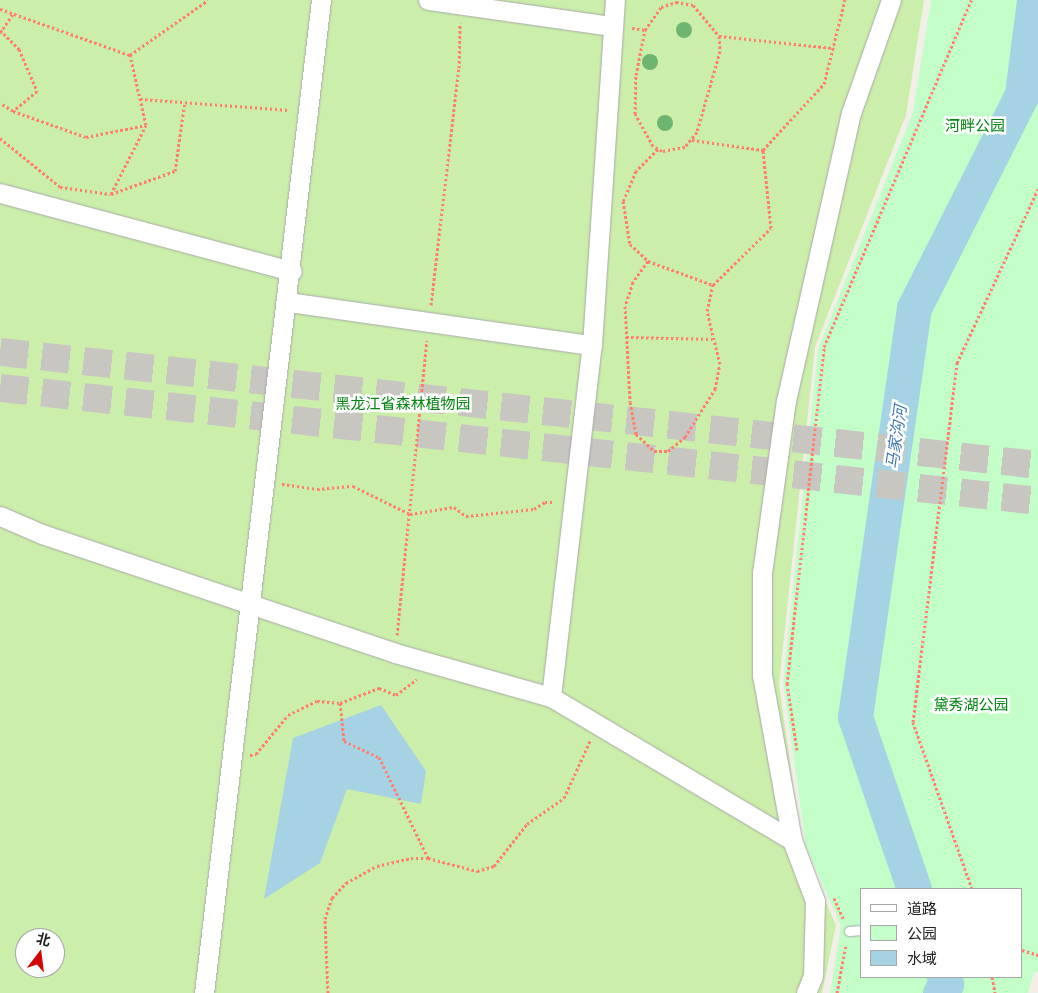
<!DOCTYPE html>
<html>
<head>
<meta charset="utf-8">
<style>
  body { margin:0 }
  #map { position:relative; width:1038px; height:993px; overflow:hidden; background:#f2efe8; font-family:Ubuntu,"Noto Sans SC",sans-serif }
  div>[style] { position:absolute }
  [style*='--x'] { left:calc(var(--x)*1px); top:calc(var(--y)*1px); width:calc(var(--w)*1px); rotate:calc(var(--a)*1deg) }
  .grass>* { inset:0; background:#cbefaa }
  .park>* { inset:0; background:#c3fec9 }
  .water>* { inset:0; background:#a5d3e3 }
  .river>* { height:35px; margin:-17.5px; padding:0 17.5px; transform-origin:17.5px; border-radius:17.5px; background:#a5d3e3 }
  .primary-tunnel>* { height:28px; margin-top:-14px; transform-origin:0; background:repeating-linear-gradient(90deg,#c8c6c0 0 28px,transparent 0 42px) }
  .path>* { height:3px; margin-top:-1.5px; transform-origin:0; background:repeating-linear-gradient(90deg,#ff7e6c 0 2.5px,transparent 0 5px) }
  .roads { filter:drop-shadow(0 0 1px #a8a8a8) drop-shadow(0 0 1px #a8a8a8) }
  .lane>* { height:9px; margin:-4.5px; padding:0 4.5px; transform-origin:4.5px; border-radius:4.5px; background:#fff }
  .street>* { height:19px; margin:-9.5px; padding:0 9.5px; transform-origin:9.5px; border-radius:9.5px; background:#fff }
  .trees>* { width:16px; height:16px; margin:-8px; border-radius:50%; background:#6fb572 }
  span { translate:-50% -50%; white-space:nowrap; text-align:center; line-height:1.15; -webkit-text-stroke:5px #fff; paint-order:stroke }
  .park-label { font-size:15px; color:#048611 }
  .water-label { font-size:16px; color:#4178b2; font-style:italic }
  .legend { position:absolute; left:860px; top:888px; width:162px; height:90px; box-sizing:border-box; background:#fff; border:1px solid #a6a6a6; margin:0; padding:6px 9px; list-style:none; font-size:15px; color:#212121 }
  .legend li { display:flex; align-items:center; gap:10px; height:25px }
  .legend b { width:25px; border:1px solid #a6a6a6 }
  .north { position:absolute; left:15px; top:928px; width:50px; height:50px; box-sizing:border-box; background:#fff; border:1px solid #a6a6a6; border-radius:50%; rotate:15deg; font-size:14px; font-weight:700; line-height:20px; text-align:center; color:#212121 }
  .north::after { content:''; display:block; margin:auto; width:18px; height:22px; background:#d30500; clip-path:polygon(50% 0,100% 100%,50% 72%,0 100%) }
</style>
</head>
<body>
<div id="map">
  <div class="grass">
    <div style="clip-path:polygon(evenodd,0 0,924px 0,906px 115px,815px 347px,779px 684px,802px 847px,836px 925px,822px 993px,0 993px,0 0,25px 938px,55px 938px,55px 968px,25px 968px,25px 938px)"></div>
  </div>
  <div class="park">
    <div style="clip-path:polygon(evenodd,931px 0,1038px 0,1038px 972px,1034px 972px,1028px 993px,830px 993px,841px 926px,806px 847px,783px 683px,818px 349px,913px 112px,931px 0,862px 889px,1022px 889px,1022px 977px,862px 977px,862px 889px)"></div>
  </div>
  <div class="water">
    <div style="clip-path:polygon(381px 705px,426px 771px,421px 804px,347px 789px,320px 863px,264px 899px,293px 738px)"></div>
  </div>
  <div class="river">
    <div style="--x:914;--y:889;--w:182;--a:-108.9"></div>
    <div style="--x:855;--y:717;--w:413;--a:-81.8"></div>
    <div style="--x:914;--y:308;--w:240;--a:-63.2"></div>
    <div style="--x:1022;--y:94;--w:95;--a:-82.7"></div>
    <div style="--x:940;--y:993;--w:11;--a:-56"></div>
    <div style="--x:946;--y:984;--w:7;--a:-106"></div>
  </div>
  <div class="primary-tunnel">
    <div style="--x:0;--y:352;--w:1044;--a:6.21"></div>
    <div style="--x:0;--y:388;--w:1044;--a:6.21"></div>
  </div>
  <div class="path">
    <div style="--x:0;--y:9;--w:138;--a:19.5"></div>
    <div style="--x:632;--y:28;--w:13;--a:9"></div>
    <div style="--x:645;--y:30;--w:28;--a:-55"></div>
    <div style="--x:661;--y:7;--w:16;--a:-18"></div>
    <div style="--x:676;--y:2;--w:17;--a:10"></div>
    <div style="--x:693;--y:5;--w:40;--a:50"></div>
    <div style="--x:719;--y:36;--w:15;--a:86"></div>
    <div style="--x:720;--y:51;--w:84;--a:105.9"></div>
    <div style="--x:697;--y:132;--w:19;--a:129"></div>
    <div style="--x:685;--y:147;--w:23;--a:170"></div>
    <div style="--x:662;--y:151;--w:10;--a:-151"></div>
    <div style="--x:653;--y:146;--w:37;--a:-119"></div>
    <div style="--x:635;--y:114;--w:39;--a:-89"></div>
    <div style="--x:636;--y:75;--w:46;--a:-78.7"></div>
    <div style="--x:0;--y:30;--w:27;--a:45"></div>
    <div style="--x:19;--y:49;--w:46;--a:66.8"></div>
    <div style="--x:37;--y:91;--w:31;--a:140"></div>
    <div style="--x:13;--y:111;--w:15;--a:-148"></div>
    <div style="--x:0;--y:33;--w:23;--a:-56"></div>
    <div style="--x:719;--y:36;--w:115;--a:6"></div>
    <div style="--x:130;--y:55;--w:95;--a:-35.2"></div>
    <div style="--x:140;--y:99;--w:149;--a:4.2"></div>
    <div style="--x:13;--y:111;--w:77;--a:19.6"></div>
    <div style="--x:86;--y:137;--w:61;--a:-11.3"></div>
    <div style="--x:0;--y:138;--w:77;--a:39.2"></div>
    <div style="--x:60;--y:187;--w:51;--a:7.8"></div>
    <div style="--x:111;--y:194;--w:77;--a:-63.1"></div>
    <div style="--x:146;--y:125;--w:72;--a:-102.9"></div>
    <div style="--x:692;--y:140;--w:72;--a:8"></div>
    <div style="--x:658;--y:149;--w:31;--a:135"></div>
    <div style="--x:636;--y:171;--w:33;--a:113"></div>
    <div style="--x:623;--y:201;--w:44;--a:80.8"></div>
    <div style="--x:630;--y:244;--w:25;--a:43"></div>
    <div style="--x:648;--y:261;--w:26;--a:126"></div>
    <div style="--x:633;--y:282;--w:25;--a:108"></div>
    <div style="--x:625;--y:306;--w:96;--a:87"></div>
    <div style="--x:630;--y:402;--w:33;--a:79"></div>
    <div style="--x:636;--y:434;--w:25;--a:43"></div>
    <div style="--x:654;--y:451;--w:14;--a:0"></div>
    <div style="--x:668;--y:451;--w:22;--a:-39"></div>
    <div style="--x:685;--y:437;--w:57;--a:-58"></div>
    <div style="--x:715;--y:389;--w:25;--a:-79"></div>
    <div style="--x:720;--y:364;--w:55;--a:-103.8"></div>
    <div style="--x:707;--y:311;--w:27;--a:-77"></div>
    <div style="--x:713;--y:285;--w:81;--a:-44.5"></div>
    <div style="--x:771;--y:228;--w:78;--a:-95.9"></div>
    <div style="--x:763;--y:150;--w:90;--a:-47.3"></div>
    <div style="--x:824;--y:84;--w:87;--a:-76"></div>
    <div style="--x:111;--y:194;--w:68;--a:-19.8"></div>
    <div style="--x:175;--y:171;--w:70;--a:-81.8"></div>
    <div style="--x:648;--y:261;--w:69;--a:20.3"></div>
    <div style="--x:431;--y:305;--w:239;--a:-83.3"></div>
    <div style="--x:459;--y:68;--w:45;--a:-88.7"></div>
    <div style="--x:626;--y:337;--w:86;--a:1.3"></div>
    <div style="--x:282;--y:484;--w:35;--a:8"></div>
    <div style="--x:317;--y:489;--w:36;--a:-5"></div>
    <div style="--x:353;--y:486;--w:64;--a:26.2"></div>
    <div style="--x:410;--y:514;--w:45;--a:-9"></div>
    <div style="--x:454;--y:507;--w:15;--a:37"></div>
    <div style="--x:466;--y:516;--w:68;--a:-5.9"></div>
    <div style="--x:534;--y:509;--w:13;--a:-32"></div>
    <div style="--x:545;--y:502;--w:10;--a:0"></div>
    <div style="--x:397;--y:635;--w:296;--a:-84.2"></div>
    <div style="--x:340;--y:703;--w:38;--a:84"></div>
    <div style="--x:344;--y:741;--w:38;--a:25"></div>
    <div style="--x:379;--y:757;--w:112;--a:64.1"></div>
    <div style="--x:797;--y:750;--w:67;--a:-98.6"></div>
    <div style="--x:787;--y:684;--w:339;--a:-83.7"></div>
    <div style="--x:824;--y:347;--w:377;--a:-67"></div>
    <div style="--x:250;--y:755;--w:6;--a:-9"></div>
    <div style="--x:256;--y:754;--w:50;--a:-50.6"></div>
    <div style="--x:288;--y:715;--w:32;--a:-26"></div>
    <div style="--x:317;--y:701;--w:23;--a:5"></div>
    <div style="--x:340;--y:703;--w:42;--a:-21"></div>
    <div style="--x:379;--y:688;--w:18;--a:22"></div>
    <div style="--x:396;--y:695;--w:26;--a:-37"></div>
    <div style="--x:972;--y:889;--w:177;--a:-109.5"></div>
    <div style="--x:913;--y:722;--w:362;--a:-83"></div>
    <div style="--x:957;--y:363;--w:192;--a:-65"></div>
    <div style="--x:834;--y:898;--w:24;--a:66"></div>
    <div style="--x:1022;--y:950;--w:17;--a:17"></div>
    <div style="--x:992;--y:977;--w:16;--a:79"></div>
    <div style="--x:328;--y:993;--w:74;--a:-92.3"></div>
    <div style="--x:325;--y:919;--w:22;--a:-72"></div>
    <div style="--x:332;--y:898;--w:21;--a:-47"></div>
    <div style="--x:346;--y:883;--w:35;--a:-29"></div>
    <div style="--x:377;--y:866;--w:35;--a:-13"></div>
    <div style="--x:411;--y:858;--w:17;--a:0"></div>
    <div style="--x:428;--y:858;--w:51;--a:14.9"></div>
    <div style="--x:477;--y:871;--w:18;--a:-16"></div>
    <div style="--x:494;--y:866;--w:53;--a:-51.8"></div>
    <div style="--x:527;--y:824;--w:45;--a:-35.1"></div>
    <div style="--x:564;--y:798;--w:63;--a:-65.5"></div>
    <div style="--x:837;--y:993;--w:49;--a:-79.4"></div>
  </div>
  <div class="roads">
    <div class="lane">
      <div style="--x:849;--y:931;--w:13;--a:-4"></div>
    </div>
    <div class="street">
      <div style="--x:428;--y:0;--w:185;--a:8.1"></div>
      <div style="--x:0;--y:193;--w:302;--a:15"></div>
      <div style="--x:288;--y:302;--w:307;--a:8.1"></div>
      <div style="--x:0;--y:516;--w:46;--a:23.2"></div>
      <div style="--x:42;--y:534;--w:373;--a:18.6"></div>
      <div style="--x:395;--y:653;--w:162;--a:15.8"></div>
      <div style="--x:551;--y:697;--w:280;--a:30.7"></div>
      <div style="--x:551;--y:697;--w:354;--a:-83.4"></div>
      <div style="--x:592;--y:345;--w:346;--a:-86.2"></div>
      <div style="--x:204;--y:993;--w:1000;--a:-83.28"></div>
      <div style="--x:806;--y:993;--w:18;--a:-68"></div>
      <div style="--x:813;--y:976;--w:75;--a:-88.5"></div>
      <div style="--x:815;--y:901;--w:65;--a:-110.7"></div>
      <div style="--x:792;--y:840;--w:168;--a:-100.3"></div>
      <div style="--x:762;--y:675;--w:102;--a:-90"></div>
      <div style="--x:762;--y:573;--w:174;--a:-82.1"></div>
      <div style="--x:786;--y:401;--w:295;--a:-77.3"></div>
      <div style="--x:851;--y:113;--w:120;--a:-70.5"></div>
    </div>
  </div>
  <div class="trees">
    <div style="left:684px;top:30px"></div>
    <div style="left:650px;top:62px"></div>
    <div style="left:665px;top:123px"></div>
  </div>
  <div class="park-label">
    <span style="left:975px;top:126px">河畔公园</span>
    <span style="left:403px;top:404px">黑龙江省森林植物园</span>
    <span style="left:971px;top:705px">黛秀湖公园</span>
  </div>
  <div class="water-label">
    <span style="left:896px;top:437px;rotate:-82deg">马家沟河</span>
  </div>
  <ul class="legend">
  <li><b style="height:6px;background:#fff"></b>道路</li>
  <li><b style="height:14px;background:#c3fec9"></b>公园</li>
  <li><b style="height:14px;background:#a5d3e3"></b>水域</li>
  </ul>
  <div class="north">北</div>
</div>
</body>
</html>
